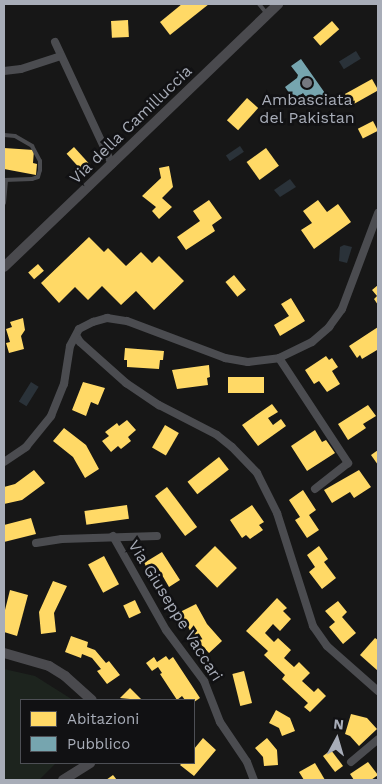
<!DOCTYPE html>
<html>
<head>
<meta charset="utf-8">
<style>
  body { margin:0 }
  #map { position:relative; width:382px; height:784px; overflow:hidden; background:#171717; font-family:"Work Sans",sans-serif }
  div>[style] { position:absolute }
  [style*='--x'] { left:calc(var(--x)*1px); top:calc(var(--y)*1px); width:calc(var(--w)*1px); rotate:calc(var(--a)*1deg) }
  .green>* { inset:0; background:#1d241e }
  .water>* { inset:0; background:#2a3239; transform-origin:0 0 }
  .homes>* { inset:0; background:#ffd966; transform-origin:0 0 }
  .public>* { inset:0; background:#76a5af }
  .lane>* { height:4px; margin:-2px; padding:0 2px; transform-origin:2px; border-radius:2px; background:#4b4c50 }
  .street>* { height:8px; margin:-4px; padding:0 4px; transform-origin:4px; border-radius:4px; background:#4b4c50 }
  .secondary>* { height:10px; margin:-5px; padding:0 5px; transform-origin:5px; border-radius:5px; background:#4a4a4e }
  .dots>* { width:14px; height:14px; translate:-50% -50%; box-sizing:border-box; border:2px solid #111113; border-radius:50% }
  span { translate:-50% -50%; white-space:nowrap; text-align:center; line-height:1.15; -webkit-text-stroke:5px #111113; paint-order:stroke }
  .poi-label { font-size:16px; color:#a8adb8 }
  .street-label { font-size:16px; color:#a8adb8 }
  .frame { position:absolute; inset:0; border:5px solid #a8adb8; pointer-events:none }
  .legend { position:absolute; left:20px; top:699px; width:175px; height:65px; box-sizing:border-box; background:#111113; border:1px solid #4d4f55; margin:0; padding:6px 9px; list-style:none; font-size:15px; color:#a8adb8 }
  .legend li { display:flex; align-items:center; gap:10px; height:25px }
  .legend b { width:25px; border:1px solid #4d4f55 }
  .north { position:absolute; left:312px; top:714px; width:50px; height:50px; -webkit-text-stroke:4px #111113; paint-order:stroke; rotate:6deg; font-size:14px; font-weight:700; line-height:20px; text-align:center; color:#a8adb8 }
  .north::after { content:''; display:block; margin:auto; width:18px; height:22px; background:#a8adb8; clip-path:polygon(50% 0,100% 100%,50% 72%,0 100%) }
</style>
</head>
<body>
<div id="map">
  <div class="green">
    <div style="clip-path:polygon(4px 669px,35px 676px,73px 700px,21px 700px,21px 763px,56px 763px,39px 780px,4px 780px)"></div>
  </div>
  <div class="water">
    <div style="left:356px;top:51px;width:9px;height:20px;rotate:58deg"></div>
    <div style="left:240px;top:146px;width:7px;height:17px;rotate:56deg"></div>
    <div style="clip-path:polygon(290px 179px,296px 187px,280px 197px,274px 190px)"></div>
    <div style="clip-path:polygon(344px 245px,352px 247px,347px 263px,339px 261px,340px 247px)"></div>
    <div style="left:31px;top:382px;width:9px;height:23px;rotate:32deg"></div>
  </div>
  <div class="homes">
    <div style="clip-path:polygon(182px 4px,209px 4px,170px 35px,160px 22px)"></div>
    <div style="left:128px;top:20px;width:17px;height:17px;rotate:87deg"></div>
    <div style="left:332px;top:21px;width:11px;height:25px;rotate:49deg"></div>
    <div style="left:372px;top:79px;width:13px;height:31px;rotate:61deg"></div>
    <div style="left:247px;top:98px;width:15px;height:30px;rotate:42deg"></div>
    <div style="left:373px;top:121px;width:11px;height:17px;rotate:63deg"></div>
    <div style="left:74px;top:147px;width:25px;height:10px;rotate:48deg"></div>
    <div style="clip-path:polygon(4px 148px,34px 150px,33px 163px,37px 164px,36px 175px,4px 169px)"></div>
    <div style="left:266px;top:148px;width:22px;height:24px;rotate:54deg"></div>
    <div style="clip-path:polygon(169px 166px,173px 187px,162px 198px,172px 207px,159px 219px,152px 211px,156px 207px,142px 196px,161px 178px,159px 168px)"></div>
    <div style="clip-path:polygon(209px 200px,222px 218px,212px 225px,215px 231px,186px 250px,177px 237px,200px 221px,193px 211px)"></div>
    <div style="clip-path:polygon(318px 200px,327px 212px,338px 204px,351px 222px,314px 249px,301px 230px,312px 223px,303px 211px)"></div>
    <div style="clip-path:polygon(89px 237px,104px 252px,108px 248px,126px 266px,141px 252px,152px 263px,159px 256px,184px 281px,154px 310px,136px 291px,121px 305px,102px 286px,88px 300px,75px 287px,59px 303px,41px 283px)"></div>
    <div style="left:38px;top:264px;width:9px;height:13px;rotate:49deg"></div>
    <div style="left:234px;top:275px;width:19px;height:11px;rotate:51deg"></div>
    <div style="clip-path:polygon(378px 285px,378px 305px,374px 299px,377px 296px,372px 290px)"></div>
    <div style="clip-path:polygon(291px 298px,305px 321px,280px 336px,274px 325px,289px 316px,281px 304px)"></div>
    <div style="clip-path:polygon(23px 318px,25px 330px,21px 336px,24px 349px,9px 353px,6px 343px,10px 342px,6px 329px,12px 327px,10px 322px)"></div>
    <div style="clip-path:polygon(378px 327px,378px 352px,377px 350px,362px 359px,360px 355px,357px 358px,349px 346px)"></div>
    <div style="clip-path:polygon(125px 348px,164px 351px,163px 360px,160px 360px,159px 369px,127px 367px,127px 360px,124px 360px)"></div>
    <div style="clip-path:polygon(326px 356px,329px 360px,332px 358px,338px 367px,332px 371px,340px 384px,327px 392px,319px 381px,314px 384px,305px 370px)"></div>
    <div style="clip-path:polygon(209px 365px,210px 377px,207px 378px,208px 385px,177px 389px,172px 370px)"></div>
    <div style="left:228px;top:377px;width:36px;height:16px"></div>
    <div style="clip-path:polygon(83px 382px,105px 388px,98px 405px,91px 402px,86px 416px,72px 410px)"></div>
    <div style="clip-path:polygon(272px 404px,278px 412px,268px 418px,273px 425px,281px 419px,286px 426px,258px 446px,242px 425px)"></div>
    <div style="clip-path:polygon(368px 405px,376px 416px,363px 424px,366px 428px,348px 440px,338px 424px)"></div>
    <div style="clip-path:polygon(127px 420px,136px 430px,128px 437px,131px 441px,121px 449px,118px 446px,111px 452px,102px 441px,109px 436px,105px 432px,117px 423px,119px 426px)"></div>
    <div style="left:165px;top:425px;width:16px;height:26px;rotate:30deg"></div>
    <div style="clip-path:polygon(64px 428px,86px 445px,99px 469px,85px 478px,73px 457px,53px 441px)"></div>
    <div style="clip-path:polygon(315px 430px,322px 442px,326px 440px,335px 453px,307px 471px,291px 446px)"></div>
    <div style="clip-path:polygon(378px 450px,378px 465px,371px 455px)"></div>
    <div style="left:219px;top:457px;width:16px;height:40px;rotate:52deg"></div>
    <div style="clip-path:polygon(34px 470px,45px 483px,22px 500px,4px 504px,4px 487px,15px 484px)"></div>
    <div style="clip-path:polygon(359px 470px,371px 487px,354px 498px,350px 492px,332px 503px,324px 490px)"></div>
    <div style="left:167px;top:487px;width:50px;height:15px;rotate:53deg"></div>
    <div style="clip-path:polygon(303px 490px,316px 510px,309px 515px,319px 530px,307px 538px,295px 520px,300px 517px,289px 500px)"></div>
    <div style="left:127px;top:505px;width:14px;height:43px;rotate:82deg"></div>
    <div style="clip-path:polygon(252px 505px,264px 522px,259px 525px,263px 530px,250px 539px,246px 535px,242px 538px,230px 520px)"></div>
    <div style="clip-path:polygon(31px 518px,36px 534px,4px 542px,4px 525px)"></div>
    <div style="left:215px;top:546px;width:31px;height:28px;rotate:45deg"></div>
    <div style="clip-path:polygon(319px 546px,328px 559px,324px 562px,336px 578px,322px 589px,309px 572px,315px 567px,307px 555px)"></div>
    <div style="clip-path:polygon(162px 552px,180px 580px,169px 587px,158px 568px,150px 573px,144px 563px)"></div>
    <div style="left:104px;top:556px;width:32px;height:18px;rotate:62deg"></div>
    <div style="clip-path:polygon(53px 581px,67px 586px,54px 613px,56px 632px,41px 634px,39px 612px)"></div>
    <div style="clip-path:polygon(10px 590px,28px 595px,17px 636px,4px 632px,4px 614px)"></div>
    <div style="clip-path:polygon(277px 598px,287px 608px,283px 611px,291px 619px,280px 631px,273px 624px,265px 633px,274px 642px,278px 638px,291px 650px,284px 658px,294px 667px,299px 662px,310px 673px,302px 681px,314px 692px,318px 688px,326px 696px,310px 712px,304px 707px,308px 703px,282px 679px,285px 675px,264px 655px,268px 651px,246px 631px)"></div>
    <div style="left:135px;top:600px;width:14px;height:13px;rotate:65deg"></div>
    <div style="clip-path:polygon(338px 601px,347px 612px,342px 617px,356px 633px,343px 644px,329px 627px,335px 622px,325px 611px)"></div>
    <div style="clip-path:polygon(196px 604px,207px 624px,222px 641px,209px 653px,193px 636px,180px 612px)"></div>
    <div style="clip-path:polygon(71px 636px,88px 642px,87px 647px,95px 650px,106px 663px,109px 661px,120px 675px,107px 684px,97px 671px,101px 669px,92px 658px,82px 654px,81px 658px,65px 652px)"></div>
    <div style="clip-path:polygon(375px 638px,378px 640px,378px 671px,360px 655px)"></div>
    <div style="clip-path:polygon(166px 656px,169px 660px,173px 657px,200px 698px,194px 702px,185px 700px,182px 696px,177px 700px,160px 674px,162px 673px,158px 667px,152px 671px,146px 663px,154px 657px,157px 662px)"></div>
    <div style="left:244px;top:671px;width:33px;height:12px;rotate:76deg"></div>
    <div style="clip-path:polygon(130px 688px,141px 699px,140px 700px,120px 698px)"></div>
    <div style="clip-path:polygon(276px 710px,290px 718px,295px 731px,282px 736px,279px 728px,269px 723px)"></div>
    <div style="clip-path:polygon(351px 714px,367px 718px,377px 729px,359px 746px,350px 736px,345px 734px)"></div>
    <div style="clip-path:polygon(203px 738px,216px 750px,194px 776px,180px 765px,182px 763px,194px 763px,194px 749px)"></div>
    <div style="clip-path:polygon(267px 738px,277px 750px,278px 765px,264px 766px,263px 757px,255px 748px)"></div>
    <div style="left:331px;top:750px;width:20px;height:10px;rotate:53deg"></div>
    <div style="clip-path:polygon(368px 762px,378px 775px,371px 780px,354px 780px,350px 774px)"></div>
    <div style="clip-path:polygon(315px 763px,325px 780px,304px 780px,299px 772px)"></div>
    <div style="clip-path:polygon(113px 775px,117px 780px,106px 780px)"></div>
  </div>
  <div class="public">
    <div style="clip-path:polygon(301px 59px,327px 96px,312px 106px,303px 93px,294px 100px,285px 87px,297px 78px,298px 75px,291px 66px)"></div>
  </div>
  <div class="lane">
    <div style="--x:259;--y:4;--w:13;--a:51"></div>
    <div style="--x:4;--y:135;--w:11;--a:5"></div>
    <div style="--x:15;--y:136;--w:20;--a:30"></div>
    <div style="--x:32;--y:146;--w:17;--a:62"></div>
    <div style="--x:40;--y:161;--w:9;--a:90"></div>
    <div style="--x:40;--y:170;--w:7;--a:106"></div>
    <div style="--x:38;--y:177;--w:6;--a:162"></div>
    <div style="--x:32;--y:179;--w:28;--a:178"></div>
    <div style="--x:4;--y:203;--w:22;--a:-85"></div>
  </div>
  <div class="street">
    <div style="--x:55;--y:42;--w:135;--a:65"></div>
    <div style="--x:4;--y:71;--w:17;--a:-7"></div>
    <div style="--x:21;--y:69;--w:42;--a:-18"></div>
    <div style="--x:77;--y:337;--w:6;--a:59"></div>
    <div style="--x:80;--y:342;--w:62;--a:41.7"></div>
    <div style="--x:126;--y:383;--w:40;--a:34"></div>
    <div style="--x:159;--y:405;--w:65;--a:27.3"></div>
    <div style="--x:217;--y:435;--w:19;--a:39"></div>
    <div style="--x:232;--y:447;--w:36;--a:46"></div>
    <div style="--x:257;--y:473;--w:45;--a:63.4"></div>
    <div style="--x:277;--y:513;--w:119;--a:72.3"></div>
    <div style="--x:313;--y:626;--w:24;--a:55"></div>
    <div style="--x:327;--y:646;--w:68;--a:41.4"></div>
    <div style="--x:279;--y:358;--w:126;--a:56.7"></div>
    <div style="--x:348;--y:463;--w:42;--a:141.8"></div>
    <div style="--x:4;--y:462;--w:27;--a:-34"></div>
    <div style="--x:26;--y:447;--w:40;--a:-51"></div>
    <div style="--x:51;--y:416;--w:35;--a:-68"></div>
    <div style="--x:64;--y:384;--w:38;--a:-81"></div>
    <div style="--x:70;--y:346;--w:19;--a:-62"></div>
    <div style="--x:79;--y:329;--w:16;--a:-27"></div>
    <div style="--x:93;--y:322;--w:15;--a:-16"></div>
    <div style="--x:107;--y:318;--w:20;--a:9"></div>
    <div style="--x:127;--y:321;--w:105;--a:20.7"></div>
    <div style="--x:225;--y:358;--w:23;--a:10"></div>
    <div style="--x:248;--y:362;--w:31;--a:-7"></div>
    <div style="--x:279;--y:358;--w:37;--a:-26"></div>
    <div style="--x:312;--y:342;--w:23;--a:-41"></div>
    <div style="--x:329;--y:327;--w:22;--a:-54"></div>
    <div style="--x:342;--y:309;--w:103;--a:-69.4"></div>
    <div style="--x:113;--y:536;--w:108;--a:60.6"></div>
    <div style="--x:166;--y:630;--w:64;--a:53.3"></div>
    <div style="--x:204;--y:681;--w:44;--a:68.7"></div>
    <div style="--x:220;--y:722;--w:48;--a:56"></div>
    <div style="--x:247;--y:762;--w:19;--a:69"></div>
    <div style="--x:36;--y:543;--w:26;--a:-9"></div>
    <div style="--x:62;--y:539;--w:95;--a:-1.8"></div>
    <div style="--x:351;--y:762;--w:35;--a:-40"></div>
  </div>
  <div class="secondary">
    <div style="--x:4;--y:267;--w:380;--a:-43.8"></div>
    <div style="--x:4;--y:653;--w:47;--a:16.1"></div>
    <div style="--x:49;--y:666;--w:19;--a:32"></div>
    <div style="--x:65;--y:676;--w:36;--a:42"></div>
    <div style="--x:63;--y:780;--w:32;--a:-32"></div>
  </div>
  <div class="dots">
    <div style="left:307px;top:83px;background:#757880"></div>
  </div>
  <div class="poi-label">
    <span style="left:307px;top:109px">Ambasciata<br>del Pakistan</span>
  </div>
  <div class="street-label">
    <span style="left:131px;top:125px;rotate:-44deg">Via della Camilluccia</span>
    <span style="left:175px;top:611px;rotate:58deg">Via Giuseppe Vaccari</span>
  </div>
  <div class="frame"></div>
  <ul class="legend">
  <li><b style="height:14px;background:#ffd966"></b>Abitazioni</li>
  <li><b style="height:14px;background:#76a5af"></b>Pubblico</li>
  </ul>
  <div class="north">N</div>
</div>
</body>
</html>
